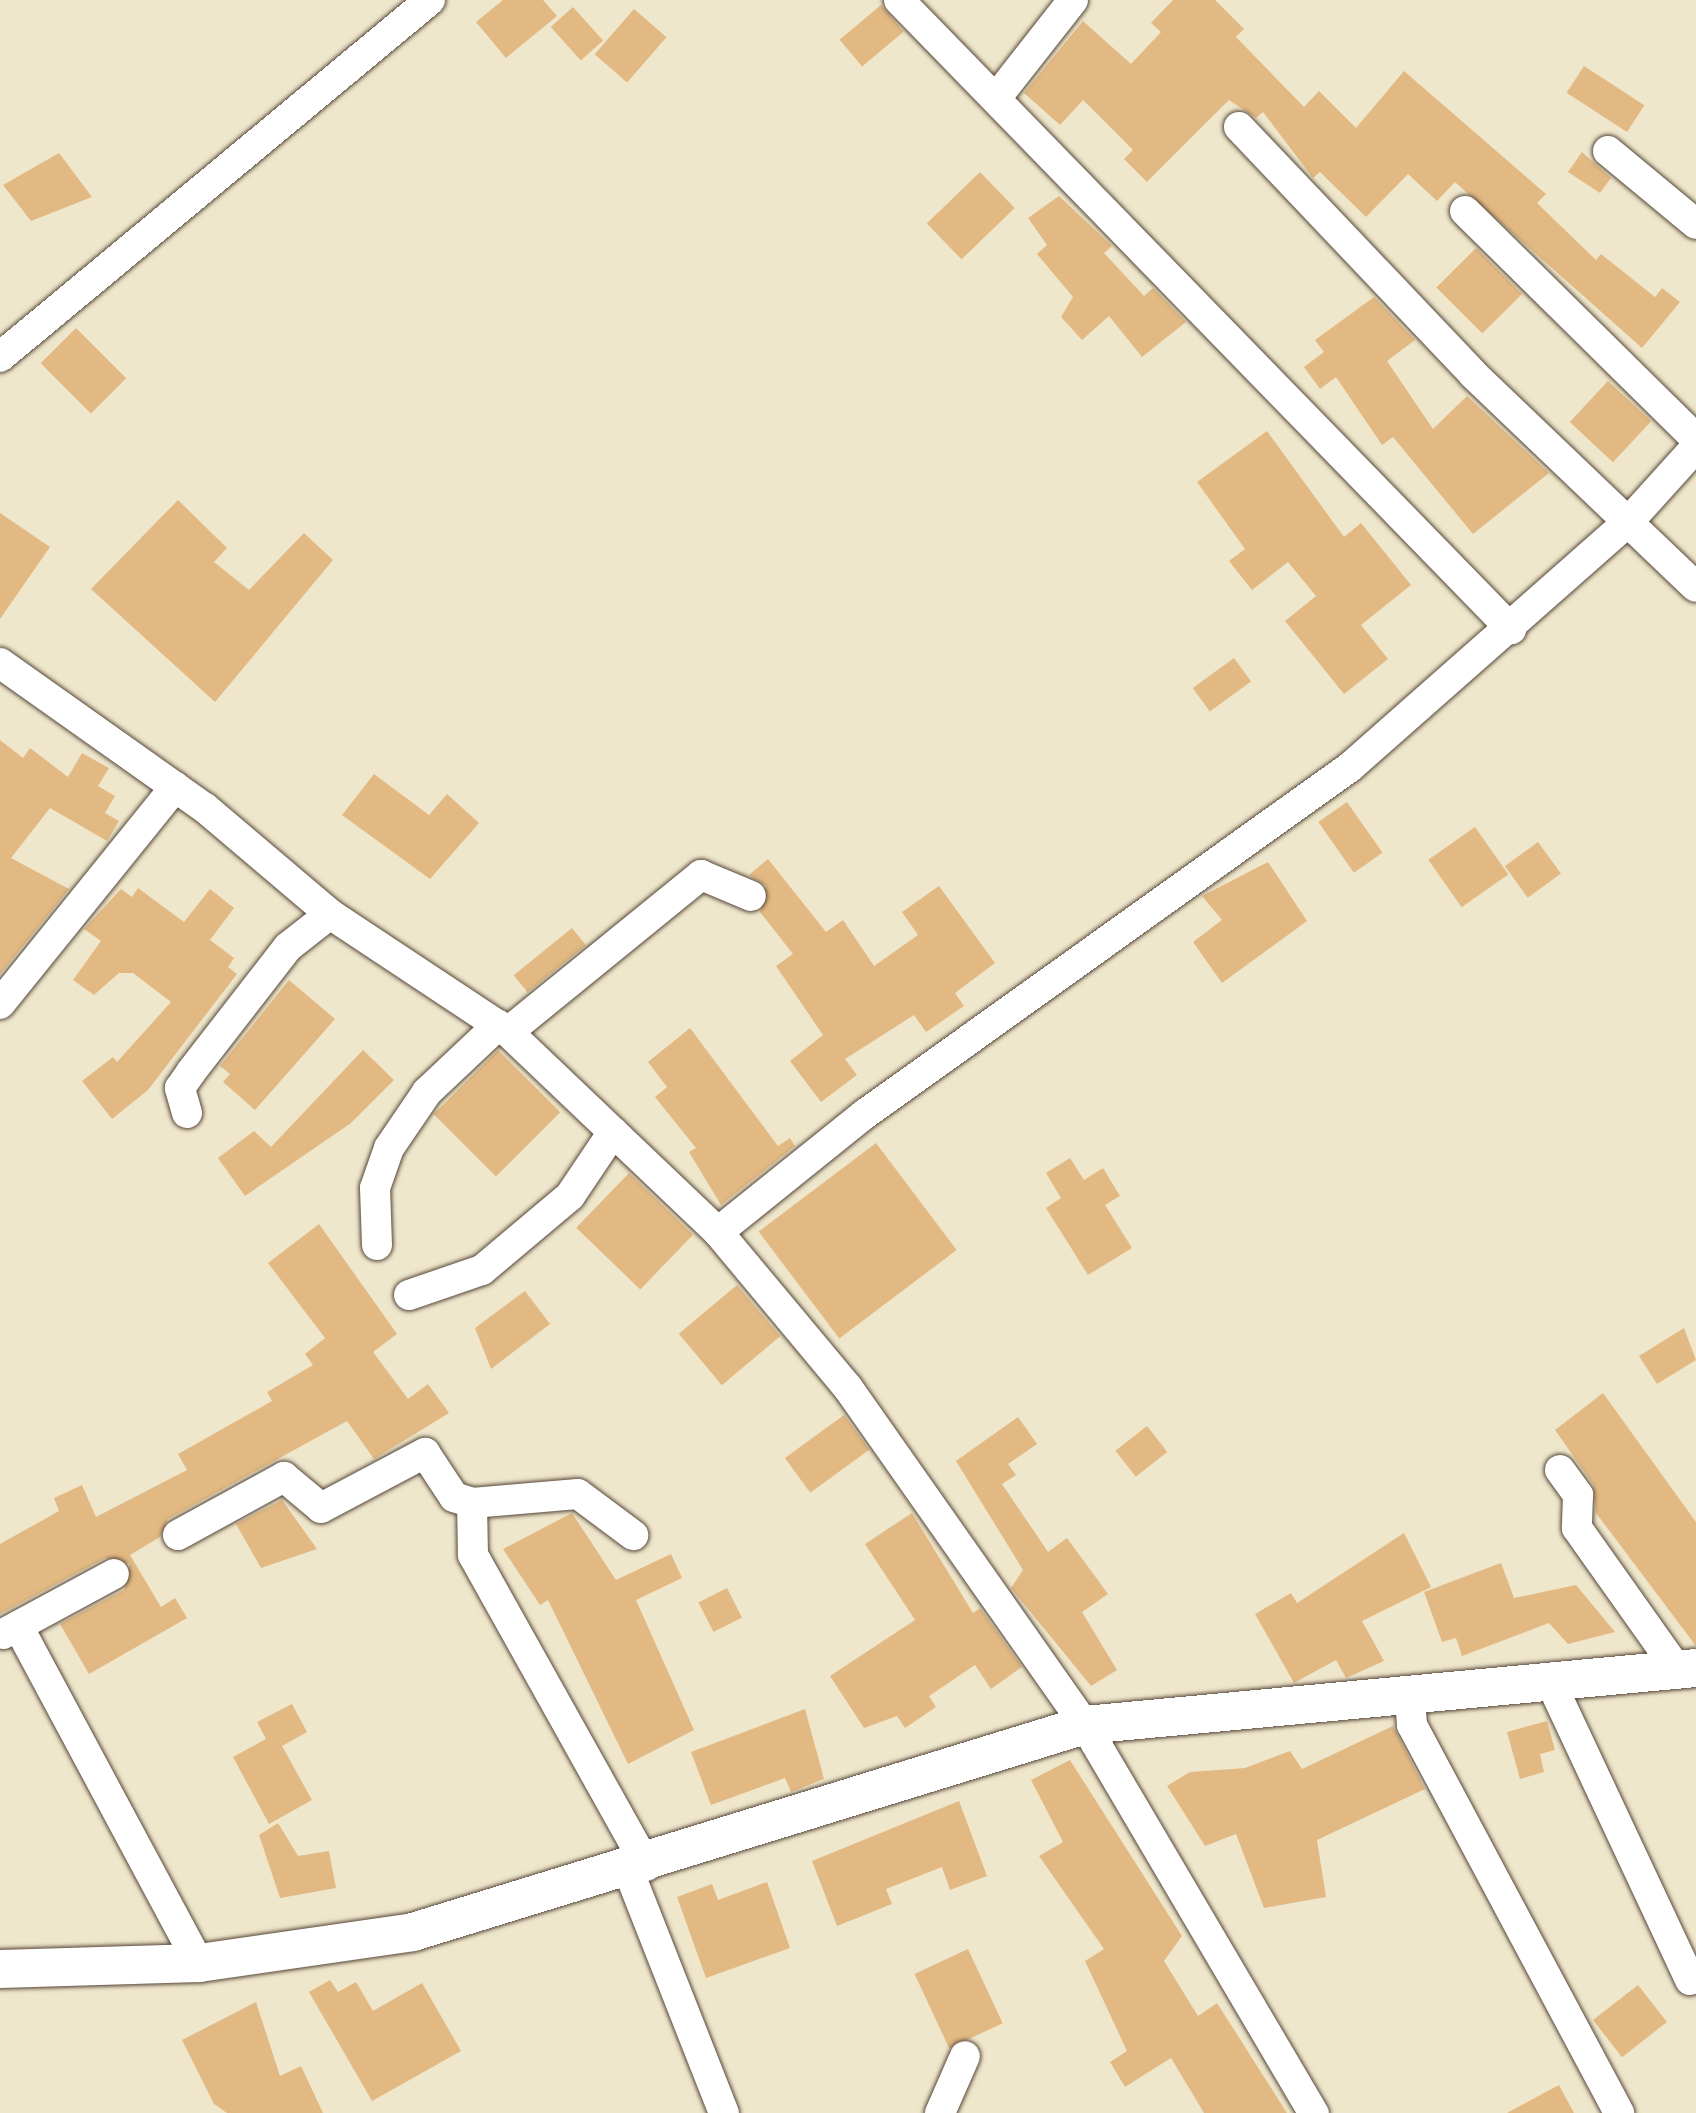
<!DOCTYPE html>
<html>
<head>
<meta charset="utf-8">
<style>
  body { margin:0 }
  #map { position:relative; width:1696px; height:2113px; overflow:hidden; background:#efe7cc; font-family:Pangolin,sans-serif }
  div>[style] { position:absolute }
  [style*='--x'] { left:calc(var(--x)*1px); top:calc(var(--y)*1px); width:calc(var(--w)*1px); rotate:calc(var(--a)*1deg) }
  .building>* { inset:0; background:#e3b983; transform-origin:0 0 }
  .roads { filter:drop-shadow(0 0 2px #564638) drop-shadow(0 0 2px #564638) }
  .minor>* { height:30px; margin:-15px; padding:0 15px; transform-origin:15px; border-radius:15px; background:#fff }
  .tertiary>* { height:38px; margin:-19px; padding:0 19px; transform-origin:19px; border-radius:19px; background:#fff }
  span { translate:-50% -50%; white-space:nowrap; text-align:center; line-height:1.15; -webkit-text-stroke:8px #fbf7ec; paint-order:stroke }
</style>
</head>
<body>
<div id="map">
  <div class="building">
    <div style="clip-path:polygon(503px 0,543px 0,557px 16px,506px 58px,476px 22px)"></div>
    <div style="clip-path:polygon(1173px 0,1215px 0,1244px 29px,1236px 37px,1304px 107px,1319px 91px,1356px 128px,1404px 71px,1546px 194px,1537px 203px,1596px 260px,1601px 254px,1655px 297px,1662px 288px,1680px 302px,1642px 348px,1455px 182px,1437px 201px,1408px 174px,1366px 217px,1320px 172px,1313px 178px,1263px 112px,1256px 118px,1229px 100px,1147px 182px,1124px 159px,1133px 150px,1083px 100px,1060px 125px,1024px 93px,1083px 21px,1131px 64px,1161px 32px,1151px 23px)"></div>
    <div style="left:881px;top:5px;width:35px;height:54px;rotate:50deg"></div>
    <div style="left:573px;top:7px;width:45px;height:30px;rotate:48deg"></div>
    <div style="left:634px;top:9px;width:43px;height:60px;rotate:41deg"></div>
    <div style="left:1584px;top:66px;width:72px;height:32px;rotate:33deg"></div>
    <div style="clip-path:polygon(1582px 152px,1611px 178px,1600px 193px,1568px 172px)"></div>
    <div style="clip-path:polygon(59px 153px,92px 197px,31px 221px,3px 185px)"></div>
    <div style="left:980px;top:172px;width:50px;height:74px;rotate:46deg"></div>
    <div style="clip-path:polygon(1059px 196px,1112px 246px,1104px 253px,1144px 296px,1153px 288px,1186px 322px,1142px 357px,1109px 316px,1082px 340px,1061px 317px,1073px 297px,1037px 254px,1047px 245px,1028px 218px)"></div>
    <div style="left:1476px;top:248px;width:65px;height:56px;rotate:45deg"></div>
    <div style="clip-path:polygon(1374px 297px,1415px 340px,1387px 361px,1433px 429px,1467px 396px,1549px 473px,1473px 534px,1393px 437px,1382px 445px,1336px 377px,1320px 389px,1304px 367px,1324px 352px,1315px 340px)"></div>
    <div style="left:76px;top:328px;width:71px;height:50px;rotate:45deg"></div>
    <div style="left:1608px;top:381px;width:59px;height:56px;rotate:43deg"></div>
    <div style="clip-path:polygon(1267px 431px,1344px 537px,1361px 523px,1411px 585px,1361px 625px,1388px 659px,1344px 694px,1285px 621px,1316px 596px,1288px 562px,1252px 590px,1229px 561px,1245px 549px,1197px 482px)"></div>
    <div style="clip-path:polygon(178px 500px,227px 548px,214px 562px,249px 590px,304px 533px,333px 560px,215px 702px,91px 589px)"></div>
    <div style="clip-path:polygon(0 513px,50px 547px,0 619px)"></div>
    <div style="left:1234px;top:658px;width:29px;height:51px;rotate:54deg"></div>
    <div style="clip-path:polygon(0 740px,23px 758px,30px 748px,68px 777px,82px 753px,109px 768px,98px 786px,115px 796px,105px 813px,119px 821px,107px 841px,50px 808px,11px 858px,69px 889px,0 974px)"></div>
    <div style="clip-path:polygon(374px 774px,429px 815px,447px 794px,479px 823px,430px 879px,342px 815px)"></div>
    <div style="left:1347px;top:802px;width:62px;height:35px;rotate:55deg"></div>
    <div style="left:1475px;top:827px;width:58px;height:57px;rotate:55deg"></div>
    <div style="left:1538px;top:842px;width:39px;height:41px;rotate:54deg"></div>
    <div style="clip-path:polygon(768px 859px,826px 932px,843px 920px,874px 966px,918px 935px,902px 912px,939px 886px,995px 963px,955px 993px,964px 1006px,926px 1032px,914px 1015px,845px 1059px,857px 1075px,821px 1102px,790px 1061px,823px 1035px,776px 966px,793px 954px,760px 912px,766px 886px,749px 875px)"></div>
    <div style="clip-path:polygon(1268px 862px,1307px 921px,1222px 983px,1193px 942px,1222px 920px,1202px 896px)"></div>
    <div style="clip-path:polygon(138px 888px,184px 922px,210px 889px,234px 908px,210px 940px,234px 958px,228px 967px,237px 974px,148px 1090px,112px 1119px,82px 1081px,113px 1057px,117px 1062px,171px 1002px,133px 973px,119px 973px,94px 995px,73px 980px,101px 941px,84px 929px,121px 889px,132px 897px)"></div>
    <div style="left:572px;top:928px;width:22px;height:75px;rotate:51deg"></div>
    <div style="clip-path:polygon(289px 980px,335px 1019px,255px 1110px,223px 1082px,230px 1074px,220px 1066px)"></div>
    <div style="clip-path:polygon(690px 1028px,778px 1146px,790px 1138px,795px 1146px,721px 1205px,689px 1152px,696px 1148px,655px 1097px,667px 1087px,648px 1062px)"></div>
    <div style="clip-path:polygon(363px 1050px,394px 1080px,351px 1123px,245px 1196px,218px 1158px,254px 1131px,271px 1147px)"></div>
    <div style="left:498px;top:1050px;width:88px;height:91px;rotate:45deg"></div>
    <div style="left:876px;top:1143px;width:134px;height:147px;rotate:53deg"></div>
    <div style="clip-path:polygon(1070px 1158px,1084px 1180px,1103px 1168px,1120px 1196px,1105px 1205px,1132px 1248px,1088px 1275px,1046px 1208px,1061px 1198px,1046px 1173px)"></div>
    <div style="left:629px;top:1173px;width:89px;height:76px;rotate:44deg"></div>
    <div style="clip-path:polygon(319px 1224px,397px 1334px,373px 1352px,408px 1399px,428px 1384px,449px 1413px,374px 1459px,347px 1421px,168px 1519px,160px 1537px,130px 1555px,161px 1607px,175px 1598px,187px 1618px,89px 1674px,60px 1624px,124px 1590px,130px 1564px,105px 1558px,0 1614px,0 1544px,59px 1511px,54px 1498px,82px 1485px,96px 1517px,187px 1470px,178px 1454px,272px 1401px,267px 1392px,313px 1365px,305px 1354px,325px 1338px,268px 1263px)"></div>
    <div style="left:737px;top:1285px;width:67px;height:76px;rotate:50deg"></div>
    <div style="clip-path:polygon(525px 1291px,550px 1324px,491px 1369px,475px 1328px)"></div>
    <div style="clip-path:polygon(1684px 1328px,1696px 1360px,1657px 1384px,1639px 1356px)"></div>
    <div style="clip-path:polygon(1603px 1393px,1696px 1522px,1696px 1646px,1596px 1513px,1593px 1484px,1555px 1430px)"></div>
    <div style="left:844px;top:1415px;width:43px;height:73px;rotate:54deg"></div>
    <div style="clip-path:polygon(1018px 1417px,1037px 1444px,1008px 1464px,1016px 1475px,1002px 1484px,1048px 1552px,1067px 1538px,1108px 1594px,1082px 1612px,1117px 1670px,1091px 1686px,1011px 1588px,1023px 1570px,956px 1461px)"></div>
    <div style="left:1147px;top:1426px;width:33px;height:40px;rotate:52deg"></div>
    <div style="clip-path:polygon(282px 1500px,317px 1549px,261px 1568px,236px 1524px)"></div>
    <div style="clip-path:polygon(572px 1513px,616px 1580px,671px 1554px,682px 1578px,636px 1600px,694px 1730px,628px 1764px,548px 1600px,540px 1605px,503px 1549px)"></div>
    <div style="clip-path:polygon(912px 1513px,973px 1613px,980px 1608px,1022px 1667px,991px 1689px,975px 1665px,929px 1696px,936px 1707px,905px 1728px,897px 1716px,864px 1728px,830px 1676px,915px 1620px,865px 1544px)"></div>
    <div style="clip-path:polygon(1404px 1533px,1431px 1587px,1362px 1621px,1384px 1661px,1346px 1678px,1336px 1660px,1294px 1683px,1255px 1614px,1291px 1593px,1297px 1603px)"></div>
    <div style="clip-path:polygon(1501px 1563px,1514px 1598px,1576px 1585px,1615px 1632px,1568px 1644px,1549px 1623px,1462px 1656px,1456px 1638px,1442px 1642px,1424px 1592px)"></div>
    <div style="left:727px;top:1588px;width:33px;height:32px;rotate:63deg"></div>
    <div style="clip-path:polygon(292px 1704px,307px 1732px,282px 1746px,312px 1800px,269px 1824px,233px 1757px,266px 1739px,257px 1722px)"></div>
    <div style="clip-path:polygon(805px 1709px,824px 1779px,791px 1792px,785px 1778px,711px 1805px,691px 1752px)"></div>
    <div style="clip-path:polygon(1547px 1721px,1555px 1750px,1540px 1754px,1544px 1772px,1520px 1779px,1507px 1732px)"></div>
    <div style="clip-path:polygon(1393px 1726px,1425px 1789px,1317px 1840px,1326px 1897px,1264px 1908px,1236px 1834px,1205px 1846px,1167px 1786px,1190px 1772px,1245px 1768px,1290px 1751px,1302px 1769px)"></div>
    <div style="clip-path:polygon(1070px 1760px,1182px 1936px,1164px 1961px,1198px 2016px,1217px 2003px,1287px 2113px,1204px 2113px,1171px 2058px,1125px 2087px,1110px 2062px,1127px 2051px,1085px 1961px,1104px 1949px,1039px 1856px,1063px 1842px,1031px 1780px)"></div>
    <div style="clip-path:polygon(959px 1801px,987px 1876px,950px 1890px,942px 1867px,886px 1889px,892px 1904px,837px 1926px,812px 1861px)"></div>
    <div style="clip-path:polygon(278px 1823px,298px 1856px,329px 1851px,336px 1888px,280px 1898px,259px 1835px)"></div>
    <div style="clip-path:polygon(767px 1882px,790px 1948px,706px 1978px,677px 1897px,712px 1884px,718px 1900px)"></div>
    <div style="left:968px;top:1949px;width:82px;height:59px;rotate:65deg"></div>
    <div style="clip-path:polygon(330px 1980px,338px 1992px,356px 1982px,373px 2011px,422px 1983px,461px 2051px,372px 2101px,309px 1992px)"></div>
    <div style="left:1638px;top:1985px;width:47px;height:57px;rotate:52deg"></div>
    <div style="clip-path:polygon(256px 2002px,280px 2076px,301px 2066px,323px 2113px,227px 2113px,214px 2104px,182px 2040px)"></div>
    <div style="clip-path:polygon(1559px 2085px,1574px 2113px,1507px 2113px)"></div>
  </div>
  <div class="roads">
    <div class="minor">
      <div style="--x:899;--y:0;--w:878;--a:45.78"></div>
      <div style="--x:997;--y:97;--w:123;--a:-51.9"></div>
      <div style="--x:1239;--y:127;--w:340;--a:46.5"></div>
      <div style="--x:1473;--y:374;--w:308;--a:43.7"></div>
      <div style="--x:1608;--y:151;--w:114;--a:39.7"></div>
      <div style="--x:1465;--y:211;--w:325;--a:44.6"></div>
      <div style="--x:0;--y:357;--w:559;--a:-39.7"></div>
      <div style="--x:0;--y:663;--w:251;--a:35.3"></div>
      <div style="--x:205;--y:808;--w:164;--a:40.3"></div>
      <div style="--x:330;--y:914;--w:214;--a:33.5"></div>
      <div style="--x:508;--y:1032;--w:290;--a:43.6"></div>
      <div style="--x:718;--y:1232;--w:203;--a:50.2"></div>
      <div style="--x:848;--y:1388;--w:412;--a:54.9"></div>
      <div style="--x:1085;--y:1725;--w:451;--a:59.5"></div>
      <div style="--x:0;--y:1004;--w:279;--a:-51.1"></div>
      <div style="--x:508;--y:1032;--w:249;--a:-39.1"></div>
      <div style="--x:701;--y:875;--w:54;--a:22.8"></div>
      <div style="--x:187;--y:1113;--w:26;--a:-106"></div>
      <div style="--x:180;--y:1088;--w:19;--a:-55"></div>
      <div style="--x:191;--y:1072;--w:158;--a:-52.2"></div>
      <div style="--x:288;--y:947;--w:53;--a:-38.2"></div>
      <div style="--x:718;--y:1232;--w:189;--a:-38.8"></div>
      <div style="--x:865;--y:1114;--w:596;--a:-35.58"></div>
      <div style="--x:1350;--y:767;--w:375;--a:-41.4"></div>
      <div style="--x:1631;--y:519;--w:97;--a:-47.9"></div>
      <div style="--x:377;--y:1245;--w:57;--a:-92"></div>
      <div style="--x:375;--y:1188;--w:42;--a:-70.7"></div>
      <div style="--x:389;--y:1148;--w:68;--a:-55.8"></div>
      <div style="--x:427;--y:1092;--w:98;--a:-43.3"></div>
      <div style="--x:409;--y:1295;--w:77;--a:-18.9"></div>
      <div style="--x:482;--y:1270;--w:115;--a:-40.1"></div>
      <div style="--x:570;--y:1196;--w:77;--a:-56.1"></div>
      <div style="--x:1560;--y:1470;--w:31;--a:54"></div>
      <div style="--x:1578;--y:1495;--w:33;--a:92"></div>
      <div style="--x:1577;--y:1528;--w:173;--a:54.7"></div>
      <div style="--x:472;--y:1503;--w:106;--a:-4.9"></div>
      <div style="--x:578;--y:1494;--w:69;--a:36.7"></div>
      <div style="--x:178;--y:1535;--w:121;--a:-28.7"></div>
      <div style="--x:284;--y:1477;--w:48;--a:40"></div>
      <div style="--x:321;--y:1508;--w:118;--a:-27.9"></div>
      <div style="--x:425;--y:1453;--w:53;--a:56.6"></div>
      <div style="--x:454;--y:1497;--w:19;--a:18"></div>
      <div style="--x:472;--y:1503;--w:52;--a:88.9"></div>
      <div style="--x:473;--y:1555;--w:356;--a:60.8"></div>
      <div style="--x:18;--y:1626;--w:383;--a:61.8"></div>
      <div style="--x:3;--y:1634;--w:126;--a:-28.4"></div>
      <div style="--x:1551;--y:1683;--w:328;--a:64.9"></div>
      <div style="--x:1410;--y:1697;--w:28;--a:86"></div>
      <div style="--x:1412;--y:1725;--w:440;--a:61.9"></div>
      <div style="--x:629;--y:1872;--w:259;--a:68.5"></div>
      <div style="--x:940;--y:2113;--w:62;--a:-66.3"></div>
    </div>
    <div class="tertiary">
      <div style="--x:0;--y:1969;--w:199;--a:-1.7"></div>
      <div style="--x:199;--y:1963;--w:216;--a:-8.2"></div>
      <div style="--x:413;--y:1932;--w:703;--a:-17.12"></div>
      <div style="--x:1085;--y:1725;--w:614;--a:-5.33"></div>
    </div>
  </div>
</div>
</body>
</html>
